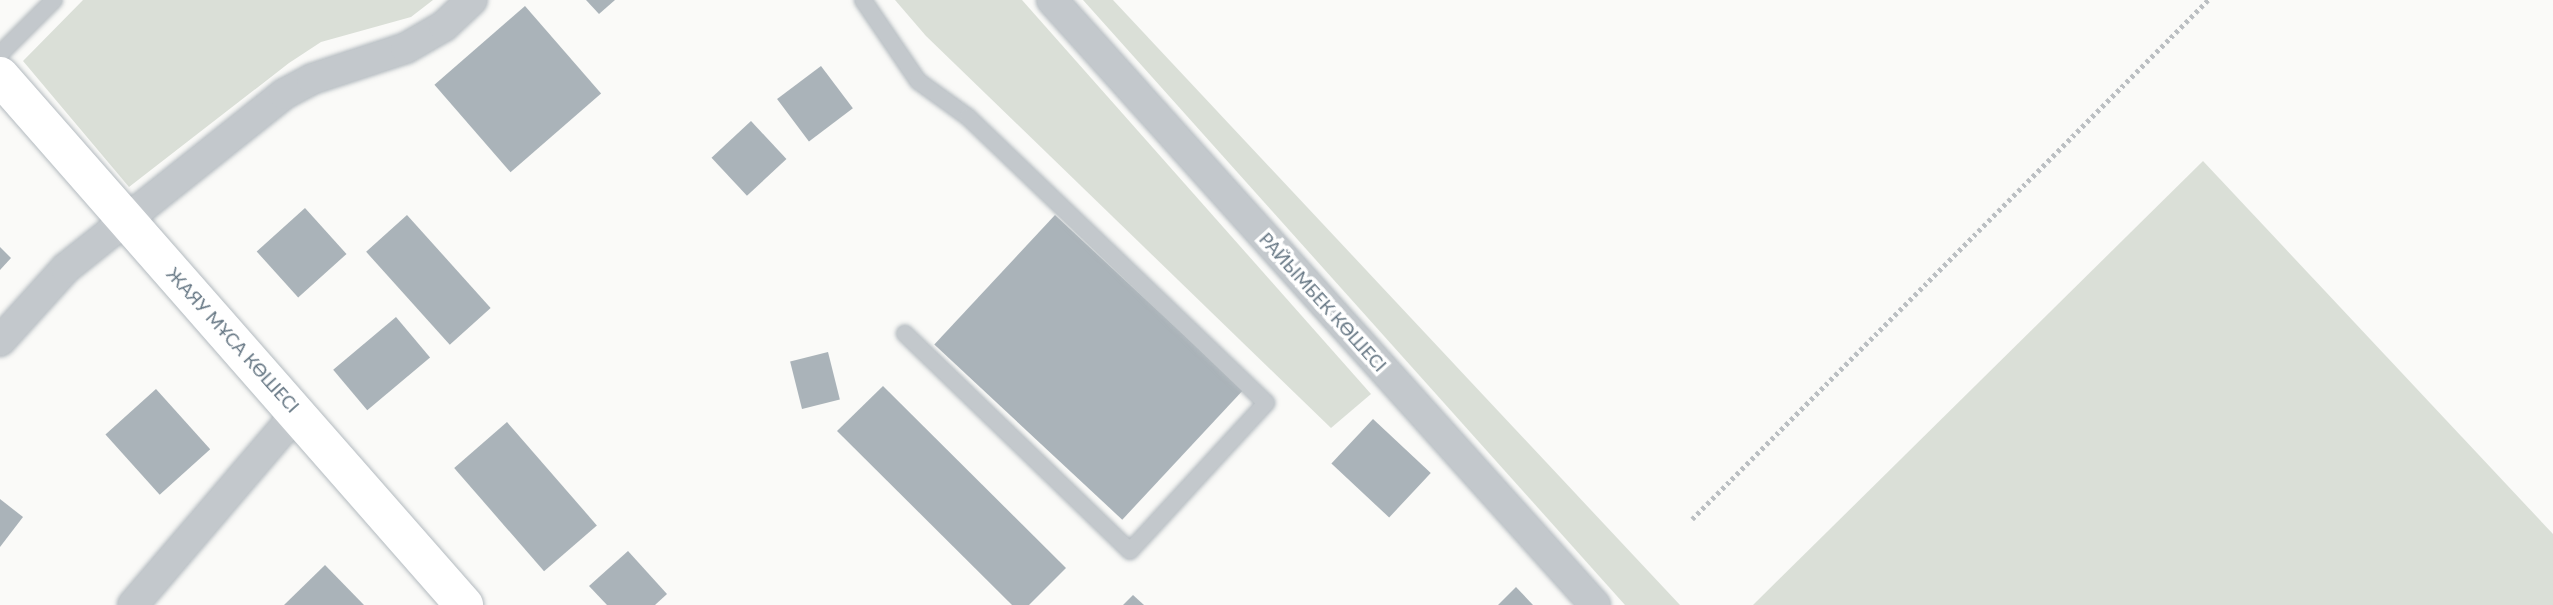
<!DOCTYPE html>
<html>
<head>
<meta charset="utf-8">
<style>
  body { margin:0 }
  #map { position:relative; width:2553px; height:605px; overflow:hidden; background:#fafaf8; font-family:Lato,sans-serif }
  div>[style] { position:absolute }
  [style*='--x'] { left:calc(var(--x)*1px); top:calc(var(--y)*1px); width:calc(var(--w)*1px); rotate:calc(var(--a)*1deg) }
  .green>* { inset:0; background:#dadfd7 }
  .building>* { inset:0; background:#aab3b9; transform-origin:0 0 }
  .path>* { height:4.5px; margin-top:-2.25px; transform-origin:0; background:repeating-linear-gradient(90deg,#bbbfc2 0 3.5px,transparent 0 7px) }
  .roads { filter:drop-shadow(0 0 2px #b3babf) drop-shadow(0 0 2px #b3babf) }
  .lane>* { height:16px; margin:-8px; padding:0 8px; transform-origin:8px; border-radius:8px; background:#c3c8cc }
  .street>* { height:30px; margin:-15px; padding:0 15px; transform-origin:15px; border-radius:15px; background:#c3c8cc }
  .secondary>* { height:38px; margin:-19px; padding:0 19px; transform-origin:19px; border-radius:19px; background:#fff }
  span { translate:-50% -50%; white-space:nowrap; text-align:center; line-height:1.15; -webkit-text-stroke:7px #fff; paint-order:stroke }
  .street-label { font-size:18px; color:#657683 }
</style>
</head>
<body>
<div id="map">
  <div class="green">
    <div style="clip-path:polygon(83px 0,433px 0,411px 17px,321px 42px,289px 63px,129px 187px,23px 61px)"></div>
    <div style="clip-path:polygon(895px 0,1022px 0,1371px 394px,1331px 428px,926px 36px)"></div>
    <div style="clip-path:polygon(1083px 0,1113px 0,1680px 605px,1625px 605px)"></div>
    <div style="clip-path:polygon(2203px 161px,2553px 534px,2553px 605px,1753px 605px)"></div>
  </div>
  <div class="building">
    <div style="clip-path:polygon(586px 0,615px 0,599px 14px)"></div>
    <div style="left:525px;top:6px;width:116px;height:120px;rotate:49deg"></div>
    <div style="left:821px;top:66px;width:53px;height:55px;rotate:53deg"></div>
    <div style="left:751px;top:121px;width:52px;height:54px;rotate:47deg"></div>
    <div style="left:305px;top:208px;width:62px;height:65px;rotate:48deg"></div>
    <div style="left:407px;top:215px;width:125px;height:55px;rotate:48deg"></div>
    <div style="left:1055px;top:215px;width:257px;height:177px;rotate:43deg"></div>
    <div style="clip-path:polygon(0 247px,11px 258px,0 270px)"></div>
    <div style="left:396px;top:317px;width:53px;height:82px;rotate:50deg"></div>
    <div style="left:828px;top:352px;width:49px;height:39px;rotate:76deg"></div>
    <div style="clip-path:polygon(883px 386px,1066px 568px,1029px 605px,1012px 605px,837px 431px)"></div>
    <div style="left:156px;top:389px;width:81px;height:68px;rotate:48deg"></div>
    <div style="left:1373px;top:419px;width:79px;height:61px;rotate:43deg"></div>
    <div style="left:507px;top:422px;width:137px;height:70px;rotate:49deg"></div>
    <div style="clip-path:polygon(0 499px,23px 517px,0 547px)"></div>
    <div style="clip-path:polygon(628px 551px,667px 594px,655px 605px,607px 605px,589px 586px)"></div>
    <div style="clip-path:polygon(325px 565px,364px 605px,284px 605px)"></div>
    <div style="clip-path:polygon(1516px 587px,1533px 605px,1498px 605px)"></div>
    <div style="clip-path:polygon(1133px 595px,1144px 605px,1123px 605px)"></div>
  </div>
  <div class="path">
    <div style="--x:1692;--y:519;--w:732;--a:-45.17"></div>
  </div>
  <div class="roads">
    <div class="lane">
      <div style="--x:863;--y:0;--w:98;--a:55.8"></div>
      <div style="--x:918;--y:81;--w:62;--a:35.8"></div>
      <div style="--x:968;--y:117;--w:413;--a:43.8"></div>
      <div style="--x:1266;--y:403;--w:201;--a:132.6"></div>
      <div style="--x:1130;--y:551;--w:313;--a:-136"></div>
      <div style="--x:0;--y:54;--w:76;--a:-45"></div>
    </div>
    <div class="street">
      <div style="--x:1052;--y:0;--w:813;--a:48.09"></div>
      <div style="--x:0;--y:341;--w:98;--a:-47.9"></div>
      <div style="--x:66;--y:268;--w:279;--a:-38.6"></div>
      <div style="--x:284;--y:94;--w:32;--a:-28"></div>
      <div style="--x:312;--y:79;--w:99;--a:-18.3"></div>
      <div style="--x:406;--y:48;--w:44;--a:-30.1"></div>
      <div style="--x:444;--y:26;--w:38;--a:-43"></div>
      <div style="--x:133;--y:605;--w:254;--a:-49.5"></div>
    </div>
    <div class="secondary">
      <div style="--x:0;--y:76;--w:704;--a:48.75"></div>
    </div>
  </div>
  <div class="street-label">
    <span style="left:1323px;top:302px;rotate:48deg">РАЙЫМБЕК КӨШЕСІ</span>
    <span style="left:233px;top:340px;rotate:48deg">ЖАЯУ МҰСА КӨШЕСІ</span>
  </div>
</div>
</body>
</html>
